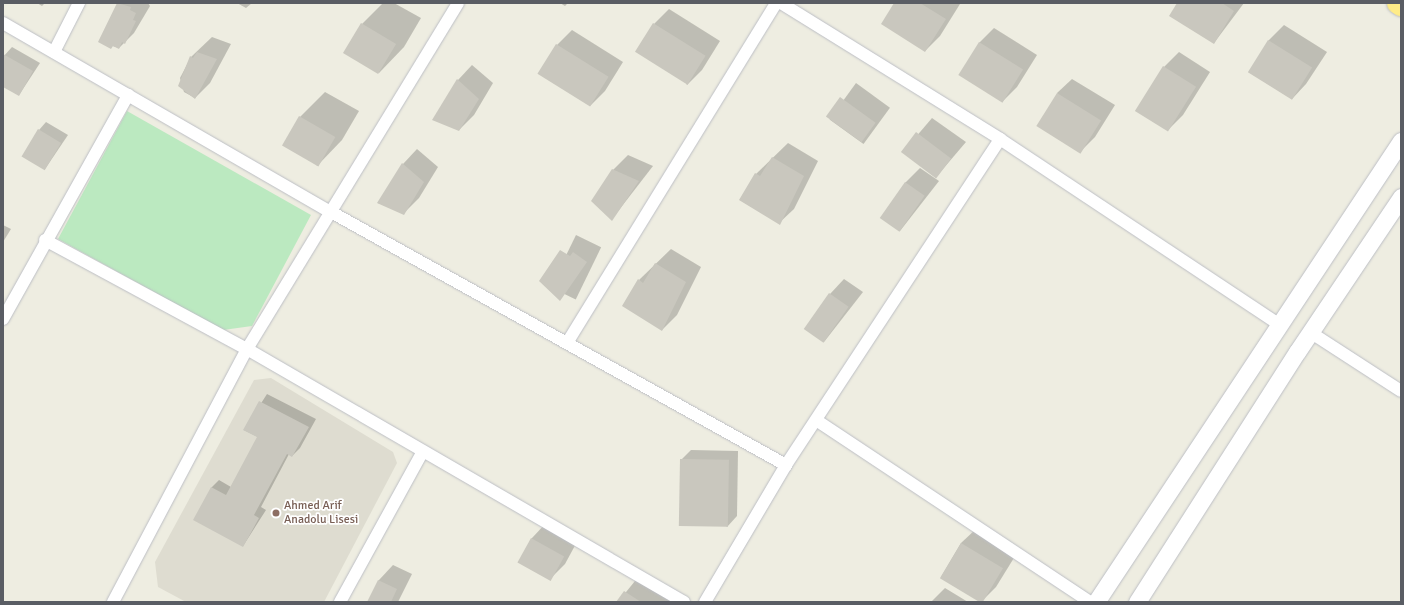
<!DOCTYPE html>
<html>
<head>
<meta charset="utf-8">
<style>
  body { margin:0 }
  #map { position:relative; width:1404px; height:605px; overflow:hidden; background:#eeede1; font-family:Signika,sans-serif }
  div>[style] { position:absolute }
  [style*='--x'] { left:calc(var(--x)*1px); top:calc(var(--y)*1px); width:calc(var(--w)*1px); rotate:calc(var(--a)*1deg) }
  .education>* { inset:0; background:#dedcd0 }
  .green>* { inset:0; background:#bbe9c0 }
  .shadow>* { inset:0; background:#0003; transform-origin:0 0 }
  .building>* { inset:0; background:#c9c7be; transform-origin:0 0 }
  .roads { filter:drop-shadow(0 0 1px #bcbec4) drop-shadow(0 0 1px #bcbec4) }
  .street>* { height:12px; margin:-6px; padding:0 6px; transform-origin:6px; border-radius:6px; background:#fff }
  .secondary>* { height:17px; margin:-8.5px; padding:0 8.5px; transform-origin:8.5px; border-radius:8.5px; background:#fff }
  .highway>* { height:22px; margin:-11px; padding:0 11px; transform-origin:11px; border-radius:11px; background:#ffec88 }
  .dots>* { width:11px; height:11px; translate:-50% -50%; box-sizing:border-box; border:2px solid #fff; border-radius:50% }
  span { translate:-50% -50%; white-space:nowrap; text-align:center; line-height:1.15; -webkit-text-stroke:3.5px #fff; paint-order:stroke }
  .education-label { font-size:12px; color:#785e54 }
  .left { translate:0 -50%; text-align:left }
  .frame { position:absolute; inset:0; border:4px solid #5a5d64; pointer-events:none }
</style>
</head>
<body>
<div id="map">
  <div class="education">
    <div style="clip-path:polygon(271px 378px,393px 452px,397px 463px,324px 602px,186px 602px,158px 587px,155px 562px,254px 380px)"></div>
  </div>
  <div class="green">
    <div style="clip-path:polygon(127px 111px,311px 215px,252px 326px,223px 330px,58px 239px)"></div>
  </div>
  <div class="shadow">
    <div style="clip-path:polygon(37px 3px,45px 3px,42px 6px)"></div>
    <div style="clip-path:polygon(119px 3px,148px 3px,150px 6px,134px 33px,119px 48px,100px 42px)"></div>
    <div style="clip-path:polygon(237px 3px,252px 3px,246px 8px)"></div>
    <div style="clip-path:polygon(383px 3px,394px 3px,421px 18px,404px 47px,379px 73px,362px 24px)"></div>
    <div style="clip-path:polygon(560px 3px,568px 3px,565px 6px)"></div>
    <div style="clip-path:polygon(896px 3px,958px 3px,960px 4px,940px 36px,925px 51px)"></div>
    <div style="clip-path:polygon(1179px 3px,1244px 3px,1214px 43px)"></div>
    <div style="clip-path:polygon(669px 9px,720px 41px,702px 70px,687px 85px,654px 24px)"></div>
    <div style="clip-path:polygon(1284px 25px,1327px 52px,1306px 84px,1292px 99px,1249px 72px,1269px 40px)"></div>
    <div style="clip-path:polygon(994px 28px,1037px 55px,1017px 87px,1002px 102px,979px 43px)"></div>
    <div style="clip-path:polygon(572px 30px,623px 62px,605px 91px,590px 106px,557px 45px)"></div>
    <div style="clip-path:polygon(212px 37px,231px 44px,210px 83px,195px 98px,184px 92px,180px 78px,191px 57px)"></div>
    <div style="clip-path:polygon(12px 47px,40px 63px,19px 95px,3px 86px,3px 57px)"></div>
    <div style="clip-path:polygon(1179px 52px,1210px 72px,1183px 115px,1168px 130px,1164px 67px)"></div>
    <div style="clip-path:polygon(472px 65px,493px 83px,474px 115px,459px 130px,458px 80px)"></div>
    <div style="clip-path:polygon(1072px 79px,1115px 105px,1095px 137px,1080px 152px,1057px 93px)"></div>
    <div style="left:856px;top:83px;width:42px;height:45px;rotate:36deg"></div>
    <div style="clip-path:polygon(325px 92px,359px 111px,342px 140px,317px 166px,300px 117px)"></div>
    <div style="clip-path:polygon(932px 118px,966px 142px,937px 176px,903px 152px)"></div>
    <div style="clip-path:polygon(46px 122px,68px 135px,45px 169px,39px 130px)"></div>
    <div style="clip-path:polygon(788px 143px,818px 161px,794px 209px,779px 223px,740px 200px,756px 174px)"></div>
    <div style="clip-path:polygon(417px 149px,438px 167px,419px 198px,404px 213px,378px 203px,403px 164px)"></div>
    <div style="clip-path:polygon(628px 155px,653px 166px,612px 219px,613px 170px)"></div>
    <div style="clip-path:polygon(920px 168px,939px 181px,900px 231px,905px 183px)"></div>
    <div style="clip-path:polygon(3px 225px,11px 229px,3px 242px)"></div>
    <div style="left:576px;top:235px;width:28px;height:58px;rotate:26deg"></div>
    <div style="clip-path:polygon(671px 249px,701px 267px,677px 315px,662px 330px,639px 280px)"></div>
    <div style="clip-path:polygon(844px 279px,863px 292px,824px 342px,830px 294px)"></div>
    <div style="clip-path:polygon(267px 394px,316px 419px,300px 448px,292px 456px,289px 454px,261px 507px,266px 510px,243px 546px,211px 488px,219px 480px,231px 487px,258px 437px,244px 430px)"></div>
    <div style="clip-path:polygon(691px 450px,738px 451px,737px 516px,727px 527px,681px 460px)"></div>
    <div style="clip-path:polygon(546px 523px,578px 540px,565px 564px,550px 579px,519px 562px,532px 538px)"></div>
    <div style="clip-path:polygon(976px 529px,1017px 553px,996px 587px,981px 602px,941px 577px,961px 543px)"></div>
    <div style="clip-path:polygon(393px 565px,412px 574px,398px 602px,368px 602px,379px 580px)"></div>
    <div style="clip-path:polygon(639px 576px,676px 602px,618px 602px)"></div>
    <div style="clip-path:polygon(945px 588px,968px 602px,931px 602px)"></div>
  </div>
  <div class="building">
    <div style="clip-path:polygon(117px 3px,131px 7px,130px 10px,136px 13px,133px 20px,136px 21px,125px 44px,122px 42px,119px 49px,113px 46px,111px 49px,98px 42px)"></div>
    <div style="clip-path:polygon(894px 3px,920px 3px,946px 19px,925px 52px,881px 24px)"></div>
    <div style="clip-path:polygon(1177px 3px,1222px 3px,1234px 11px,1214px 44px,1169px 16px)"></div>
    <div style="left:361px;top:23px;width:41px;height:35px;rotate:31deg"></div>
    <div style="left:653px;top:23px;width:62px;height:34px;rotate:32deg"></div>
    <div style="left:1268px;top:40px;width:52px;height:38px;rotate:32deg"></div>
    <div style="left:979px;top:42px;width:52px;height:39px;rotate:32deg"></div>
    <div style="left:556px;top:44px;width:62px;height:35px;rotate:32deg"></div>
    <div style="clip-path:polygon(197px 52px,217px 59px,195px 99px,178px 86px,190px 56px,193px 58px)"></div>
    <div style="clip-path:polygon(3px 54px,33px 71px,19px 96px,3px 87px)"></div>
    <div style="left:1163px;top:66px;width:39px;height:53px;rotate:32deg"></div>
    <div style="clip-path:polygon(457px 79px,479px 99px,459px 131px,432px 120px)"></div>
    <div style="left:1057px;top:93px;width:52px;height:39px;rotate:32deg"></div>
    <div style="left:840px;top:97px;width:44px;height:24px;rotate:36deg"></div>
    <div style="left:299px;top:116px;width:42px;height:34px;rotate:30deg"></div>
    <div style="left:38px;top:129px;width:27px;height:32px;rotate:31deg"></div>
    <div style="left:916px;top:132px;width:44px;height:25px;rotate:37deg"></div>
    <div style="clip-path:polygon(772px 157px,804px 176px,780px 225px,739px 200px,755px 173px,760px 176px)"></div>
    <div style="clip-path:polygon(402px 163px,424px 182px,404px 215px,377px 203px)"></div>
    <div style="clip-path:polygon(612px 169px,639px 181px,612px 221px,591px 201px)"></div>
    <div style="left:905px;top:182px;width:24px;height:44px;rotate:35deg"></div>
    <div style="clip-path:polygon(560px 250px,570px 256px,573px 252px,587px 262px,560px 301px,539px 281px)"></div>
    <div style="clip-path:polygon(655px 263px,686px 282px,662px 331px,622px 306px,638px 279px,643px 283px)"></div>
    <div style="left:829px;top:293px;width:24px;height:44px;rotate:35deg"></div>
    <div style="clip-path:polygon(259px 401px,309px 427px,292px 457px,287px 454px,254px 515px,259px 518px,243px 547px,193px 520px,211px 487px,226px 495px,257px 437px,243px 430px)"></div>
    <div style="left:680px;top:459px;width:49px;height:67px;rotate:1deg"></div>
    <div style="left:531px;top:538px;width:38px;height:28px;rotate:29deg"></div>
    <div style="left:961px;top:543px;width:49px;height:41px;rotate:31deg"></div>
    <div style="clip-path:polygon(378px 580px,397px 589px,391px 602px,367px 602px)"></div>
    <div style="clip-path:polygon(624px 591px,641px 602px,616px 602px)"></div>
  </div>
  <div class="roads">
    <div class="street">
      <div style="--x:781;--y:3;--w:258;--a:31.8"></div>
      <div style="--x:1000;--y:139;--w:336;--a:33.6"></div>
      <div style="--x:3;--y:23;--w:379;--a:30"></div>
      <div style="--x:331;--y:212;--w:521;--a:29.08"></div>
      <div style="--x:54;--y:52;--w:55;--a:-63"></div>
      <div style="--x:45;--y:240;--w:230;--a:28.4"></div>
      <div style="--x:247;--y:349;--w:505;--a:30.07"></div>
      <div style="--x:3;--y:319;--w:257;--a:-60.8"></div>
      <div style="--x:1310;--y:332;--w:108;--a:33"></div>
      <div style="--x:567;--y:343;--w:399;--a:-58.4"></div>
      <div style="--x:816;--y:420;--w:329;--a:33.6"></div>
      <div style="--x:113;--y:602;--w:286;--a:-62.1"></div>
      <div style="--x:247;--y:349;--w:405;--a:-58.6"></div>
      <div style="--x:340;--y:602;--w:172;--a:-61.2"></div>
      <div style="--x:705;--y:602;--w:159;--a:-59.4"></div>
      <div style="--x:786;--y:465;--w:390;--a:-56.7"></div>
    </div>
    <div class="secondary">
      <div style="--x:1096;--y:602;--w:553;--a:-56.51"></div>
      <div style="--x:1137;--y:602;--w:297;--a:-57.4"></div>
      <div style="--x:1297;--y:352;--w:187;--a:-56.1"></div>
    </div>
    <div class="highway">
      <div style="--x:1398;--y:3;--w:4;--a:34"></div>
    </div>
  </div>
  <div class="dots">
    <div style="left:276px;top:513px;background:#8d6e63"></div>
  </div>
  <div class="education-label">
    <span class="left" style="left:284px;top:513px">Ahmed Arif<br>Anadolu Lisesi</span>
  </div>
  <div class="frame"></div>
</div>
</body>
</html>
